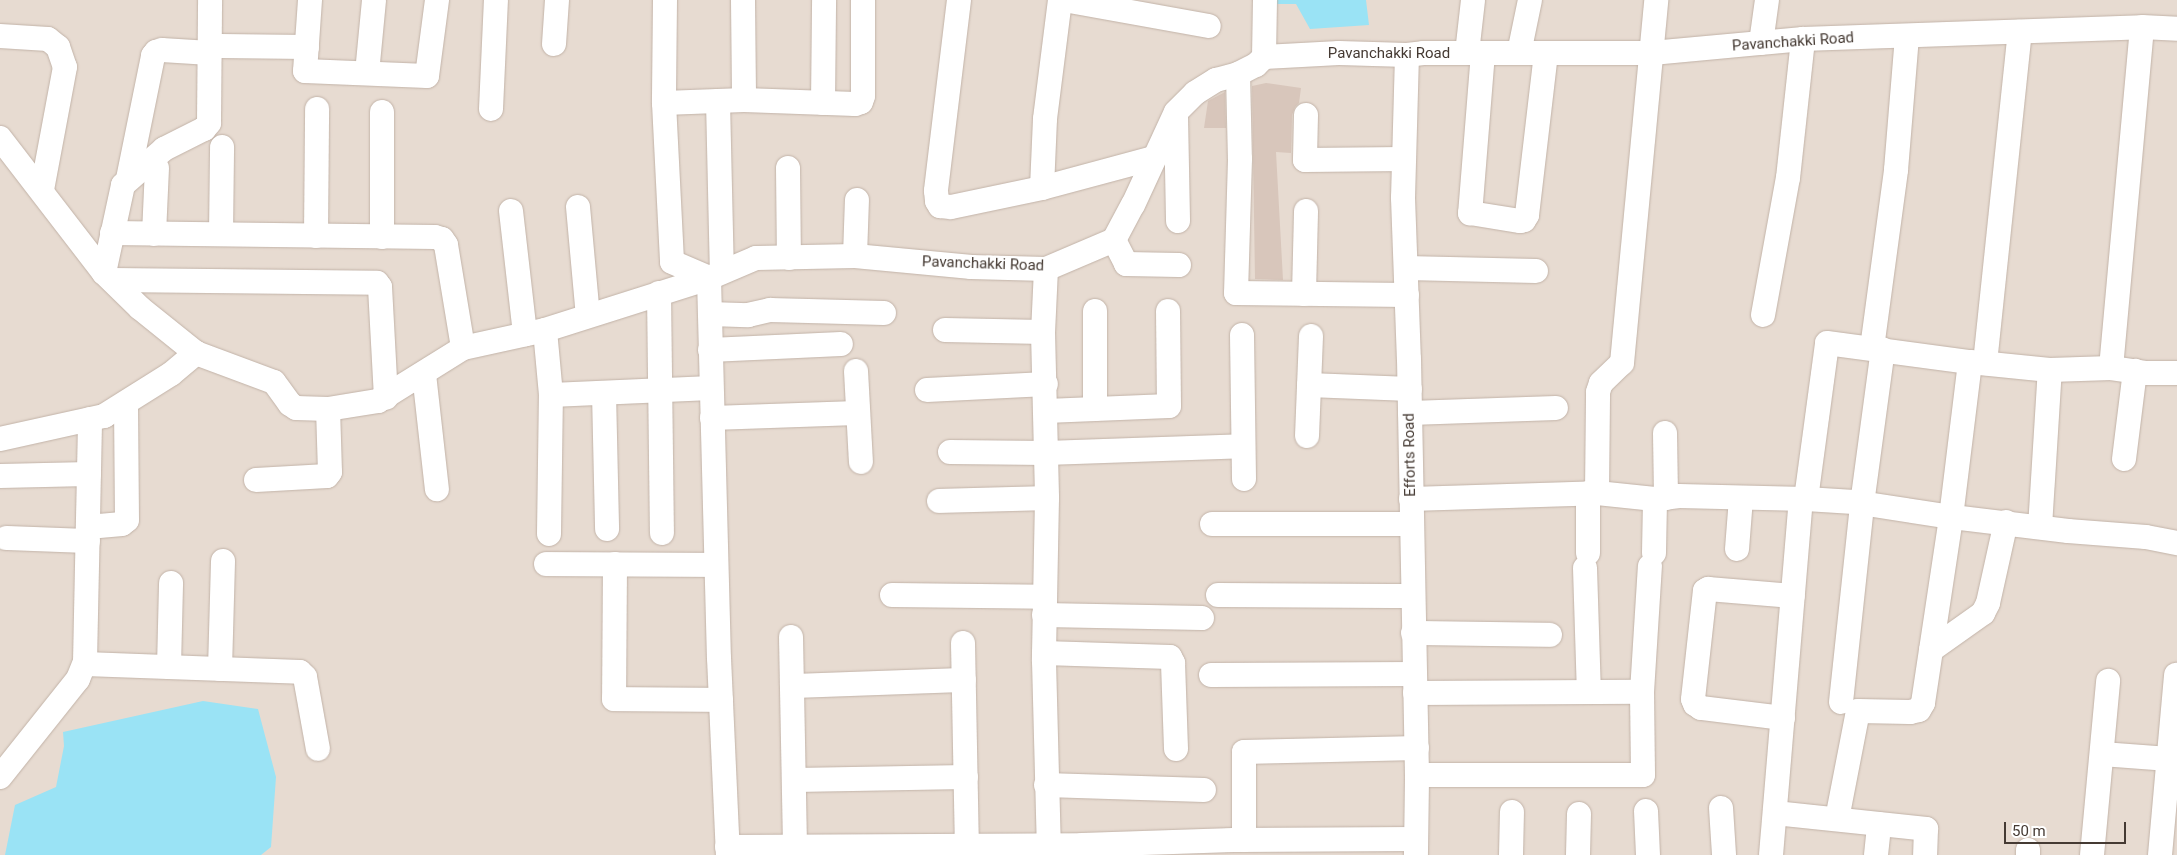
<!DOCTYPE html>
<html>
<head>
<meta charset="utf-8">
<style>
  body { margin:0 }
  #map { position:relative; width:2177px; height:855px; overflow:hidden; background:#f3ebe3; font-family:Roboto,sans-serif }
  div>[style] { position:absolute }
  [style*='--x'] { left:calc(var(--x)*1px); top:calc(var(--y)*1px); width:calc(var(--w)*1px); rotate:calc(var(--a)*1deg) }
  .residential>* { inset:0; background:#e7dbd1; transform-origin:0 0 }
  .water>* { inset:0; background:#9ae3f5 }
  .building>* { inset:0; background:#d8c6bb }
  .roads { filter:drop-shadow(0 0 1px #c2b3a8) drop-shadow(0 0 1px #c2b3a8) }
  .minor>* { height:24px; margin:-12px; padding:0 12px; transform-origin:12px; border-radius:12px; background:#fff }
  span { translate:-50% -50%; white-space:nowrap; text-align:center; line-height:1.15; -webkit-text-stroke:4px #fff; paint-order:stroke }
  .street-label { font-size:15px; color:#453a33 }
  .scale { position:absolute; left:2004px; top:822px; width:122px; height:22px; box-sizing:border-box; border:2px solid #453a33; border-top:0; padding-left:6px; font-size:15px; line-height:18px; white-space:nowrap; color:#453a33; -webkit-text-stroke:4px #fff; paint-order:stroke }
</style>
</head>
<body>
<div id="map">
  <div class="residential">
    <div style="left:0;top:0;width:2177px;height:855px"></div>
  </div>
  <div class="water">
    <div style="clip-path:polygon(1272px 0,1366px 0,1369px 25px,1310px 29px,1296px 4px,1272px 4px)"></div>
    <div style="clip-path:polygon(203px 701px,258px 709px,276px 777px,271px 847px,261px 855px,5px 855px,15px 805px,56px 787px,64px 746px,63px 732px)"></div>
  </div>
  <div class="building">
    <div style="clip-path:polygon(1266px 83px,1301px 88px,1299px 103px,1295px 107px,1292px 115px,1291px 153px,1276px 152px,1283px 280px,1255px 279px,1252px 86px)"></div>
    <div style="clip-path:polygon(1225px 92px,1226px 128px,1204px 128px,1208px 101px)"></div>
  </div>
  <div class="roads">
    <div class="minor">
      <div style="--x:310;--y:0;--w:71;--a:94"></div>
      <div style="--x:305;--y:71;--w:122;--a:2.3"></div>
      <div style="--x:427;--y:76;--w:77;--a:-82.5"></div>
      <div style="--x:665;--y:0;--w:103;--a:90.6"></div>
      <div style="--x:664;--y:103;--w:159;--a:87.1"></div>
      <div style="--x:672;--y:262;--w:40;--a:23.4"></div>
      <div style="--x:743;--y:0;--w:100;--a:89.4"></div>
      <div style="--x:959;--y:0;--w:192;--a:96.9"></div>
      <div style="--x:936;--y:191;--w:10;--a:84"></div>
      <div style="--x:937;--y:201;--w:6;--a:59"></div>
      <div style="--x:940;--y:206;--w:11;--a:5"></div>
      <div style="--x:951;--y:207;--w:93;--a:-11.8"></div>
      <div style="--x:1060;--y:0;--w:120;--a:97.2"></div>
      <div style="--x:1045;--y:119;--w:69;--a:92.5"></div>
      <div style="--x:1042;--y:188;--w:115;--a:-15.1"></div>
      <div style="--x:1064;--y:0;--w:147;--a:10.2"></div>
      <div style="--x:0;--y:36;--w:48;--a:3.6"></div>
      <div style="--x:48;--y:39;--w:13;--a:39"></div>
      <div style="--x:58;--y:47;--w:21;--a:71"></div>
      <div style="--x:65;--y:67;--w:125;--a:100.6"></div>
      <div style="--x:1761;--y:43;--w:43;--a:-82.1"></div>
      <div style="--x:554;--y:44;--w:44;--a:-86.1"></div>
      <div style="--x:220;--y:46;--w:87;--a:0.7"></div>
      <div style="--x:1467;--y:53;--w:53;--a:-83.5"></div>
      <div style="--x:1483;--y:53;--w:161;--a:94.6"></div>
      <div style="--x:1470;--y:213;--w:51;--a:9.1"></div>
      <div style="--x:1520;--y:221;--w:4;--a:-14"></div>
      <div style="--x:1524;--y:220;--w:6;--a:-59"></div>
      <div style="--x:1527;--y:215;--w:163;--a:-83.3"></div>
      <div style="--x:1519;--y:53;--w:54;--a:-78.3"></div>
      <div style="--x:1407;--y:55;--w:143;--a:91.6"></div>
      <div style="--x:1403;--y:198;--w:161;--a:87.9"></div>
      <div style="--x:1409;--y:359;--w:420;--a:88.9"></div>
      <div style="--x:1417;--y:779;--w:76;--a:90.8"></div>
      <div style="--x:1264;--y:57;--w:57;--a:-89"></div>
      <div style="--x:367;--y:73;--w:73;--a:-84.5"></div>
      <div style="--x:1238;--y:74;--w:85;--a:88.7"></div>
      <div style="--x:1240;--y:159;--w:134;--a:91.7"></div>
      <div style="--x:1236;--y:293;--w:171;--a:0.7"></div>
      <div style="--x:718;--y:101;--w:171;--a:88.7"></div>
      <div style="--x:664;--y:103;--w:80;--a:-2.1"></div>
      <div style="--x:744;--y:100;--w:111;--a:2.1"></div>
      <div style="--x:855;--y:104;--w:6;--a:-18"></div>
      <div style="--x:861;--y:102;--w:6;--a:-72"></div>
      <div style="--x:863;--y:96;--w:96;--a:-90"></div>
      <div style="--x:823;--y:103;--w:103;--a:-89.4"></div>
      <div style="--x:491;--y:109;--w:109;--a:-87.4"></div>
      <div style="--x:382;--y:112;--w:125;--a:90"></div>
      <div style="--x:1306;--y:115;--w:45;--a:91.3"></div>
      <div style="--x:1305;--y:160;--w:99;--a:-0.6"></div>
      <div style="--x:1176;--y:116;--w:105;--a:88.9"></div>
      <div style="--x:0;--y:138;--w:170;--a:52.4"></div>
      <div style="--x:104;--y:273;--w:50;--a:44.2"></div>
      <div style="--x:140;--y:308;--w:72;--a:38.8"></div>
      <div style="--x:196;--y:353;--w:83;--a:20.4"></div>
      <div style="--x:274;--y:382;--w:27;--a:54"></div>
      <div style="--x:290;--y:404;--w:7;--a:34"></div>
      <div style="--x:296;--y:408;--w:32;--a:2"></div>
      <div style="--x:328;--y:409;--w:51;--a:-9.1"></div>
      <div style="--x:378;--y:401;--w:100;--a:-31.9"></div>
      <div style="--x:463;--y:348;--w:84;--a:-12.4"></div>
      <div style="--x:788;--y:168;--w:90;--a:89.4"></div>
      <div style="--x:128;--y:179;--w:126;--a:-78.5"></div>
      <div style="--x:153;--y:56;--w:5;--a:-53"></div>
      <div style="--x:156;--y:52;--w:6;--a:-18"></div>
      <div style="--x:162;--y:50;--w:48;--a:3.6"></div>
      <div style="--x:578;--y:207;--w:109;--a:84.8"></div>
      <div style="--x:511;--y:211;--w:124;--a:83.5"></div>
      <div style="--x:112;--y:233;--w:323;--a:0.7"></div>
      <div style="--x:435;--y:237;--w:7;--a:16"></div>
      <div style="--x:442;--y:239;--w:7;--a:56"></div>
      <div style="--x:446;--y:245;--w:104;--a:80.6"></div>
      <div style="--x:154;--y:234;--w:66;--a:-87.4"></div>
      <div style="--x:221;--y:234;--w:87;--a:-89.3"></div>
      <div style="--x:316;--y:236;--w:127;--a:-89.5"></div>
      <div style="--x:1114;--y:240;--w:27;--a:63"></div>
      <div style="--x:1126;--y:264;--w:53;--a:1.1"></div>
      <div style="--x:855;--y:256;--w:56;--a:-88"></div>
      <div style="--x:1406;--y:268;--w:130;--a:1.3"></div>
      <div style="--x:1046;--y:269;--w:63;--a:92.7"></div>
      <div style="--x:1043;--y:332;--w:166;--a:88.6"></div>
      <div style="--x:1047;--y:498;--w:163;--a:91.1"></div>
      <div style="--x:1044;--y:661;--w:185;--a:88.5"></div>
      <div style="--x:104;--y:273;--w:90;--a:-77.8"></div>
      <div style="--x:123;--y:185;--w:55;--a:-41.3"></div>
      <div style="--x:164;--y:149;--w:45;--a:-26.6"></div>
      <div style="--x:204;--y:129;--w:8;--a:-50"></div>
      <div style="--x:209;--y:123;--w:123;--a:-89.5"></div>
      <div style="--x:709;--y:278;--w:380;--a:88.5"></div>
      <div style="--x:719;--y:658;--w:197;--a:87.4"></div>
      <div style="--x:112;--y:280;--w:265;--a:0.6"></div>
      <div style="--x:377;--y:283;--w:5;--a:53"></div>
      <div style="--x:380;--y:287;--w:111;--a:86.9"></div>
      <div style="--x:659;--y:293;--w:240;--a:89.3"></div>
      <div style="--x:1304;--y:294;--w:83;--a:-88.6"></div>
      <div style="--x:710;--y:314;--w:38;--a:2"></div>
      <div style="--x:748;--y:315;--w:23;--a:-13"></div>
      <div style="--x:770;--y:310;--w:114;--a:1.5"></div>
      <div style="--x:1763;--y:315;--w:139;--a:-79.7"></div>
      <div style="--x:1788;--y:178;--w:140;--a:-83.8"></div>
      <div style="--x:945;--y:330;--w:98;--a:1.2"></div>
      <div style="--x:1242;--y:335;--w:144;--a:89.2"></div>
      <div style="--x:1872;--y:348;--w:180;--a:-82.3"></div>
      <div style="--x:1896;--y:170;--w:133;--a:-85.3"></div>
      <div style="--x:710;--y:350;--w:131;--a:-2.6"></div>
      <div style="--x:1985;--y:363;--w:333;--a:-84"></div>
      <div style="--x:2111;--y:368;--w:342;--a:-84.8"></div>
      <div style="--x:856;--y:371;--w:91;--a:86.9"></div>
      <div style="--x:424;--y:374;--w:116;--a:83.6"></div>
      <div style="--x:1309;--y:385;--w:101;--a:2.3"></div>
      <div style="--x:711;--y:388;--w:160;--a:177.5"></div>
      <div style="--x:551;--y:395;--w:65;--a:-95.3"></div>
      <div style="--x:545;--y:330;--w:172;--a:-17.6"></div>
      <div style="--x:709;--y:278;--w:51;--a:-23.1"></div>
      <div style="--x:756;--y:258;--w:99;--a:-1.2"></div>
      <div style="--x:855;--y:256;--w:117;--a:5.4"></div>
      <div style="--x:971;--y:267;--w:75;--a:1.5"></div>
      <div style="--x:1046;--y:269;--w:74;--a:-23.1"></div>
      <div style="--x:1114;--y:240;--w:40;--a:-62"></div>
      <div style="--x:1133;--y:205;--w:102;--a:-65.2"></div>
      <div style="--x:1176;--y:112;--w:27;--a:-45"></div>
      <div style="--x:1195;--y:93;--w:25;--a:-32"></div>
      <div style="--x:1216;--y:80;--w:23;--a:-15"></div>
      <div style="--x:1238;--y:74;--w:20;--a:-27"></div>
      <div style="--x:1256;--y:65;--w:11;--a:-45"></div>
      <div style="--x:1264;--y:57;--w:75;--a:-3.1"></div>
      <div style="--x:1339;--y:53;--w:68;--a:1.7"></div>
      <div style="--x:1407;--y:55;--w:16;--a:-7"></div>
      <div style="--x:1423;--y:53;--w:229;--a:0"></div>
      <div style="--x:1652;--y:53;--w:152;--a:-5.3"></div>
      <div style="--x:1803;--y:39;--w:339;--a:-2"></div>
      <div style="--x:2142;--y:27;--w:35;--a:3"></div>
      <div style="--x:927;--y:390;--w:119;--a:-2.9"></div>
      <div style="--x:604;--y:393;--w:136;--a:88.7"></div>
      <div style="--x:1095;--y:409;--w:98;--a:-90"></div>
      <div style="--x:1046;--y:411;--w:123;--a:-2.3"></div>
      <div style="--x:1169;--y:406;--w:95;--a:-90.6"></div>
      <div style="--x:1410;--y:413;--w:146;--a:-2"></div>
      <div style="--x:712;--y:418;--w:145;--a:-2"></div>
      <div style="--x:1665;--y:433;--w:65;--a:89.1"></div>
      <div style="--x:1307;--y:436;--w:100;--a:-87.7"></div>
      <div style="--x:0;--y:439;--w:107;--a:-12.5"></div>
      <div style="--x:104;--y:416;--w:79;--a:-32.1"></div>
      <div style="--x:171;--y:374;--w:33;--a:-40"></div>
      <div style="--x:950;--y:452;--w:96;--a:0.6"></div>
      <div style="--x:1046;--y:453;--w:196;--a:-2"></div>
      <div style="--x:2124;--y:459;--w:89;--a:-82.9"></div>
      <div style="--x:0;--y:476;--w:89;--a:-1.3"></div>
      <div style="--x:256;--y:480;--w:71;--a:-3.2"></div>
      <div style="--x:327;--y:476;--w:5;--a:-53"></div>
      <div style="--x:330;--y:472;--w:63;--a:-91.8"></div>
      <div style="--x:1588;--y:493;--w:60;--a:90"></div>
      <div style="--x:1597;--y:493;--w:101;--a:-89.4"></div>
      <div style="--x:1598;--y:392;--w:9;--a:-72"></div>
      <div style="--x:1601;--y:383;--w:29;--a:-44"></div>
      <div style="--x:1622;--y:363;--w:365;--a:-84.6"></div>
      <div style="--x:1411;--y:499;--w:186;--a:-1.8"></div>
      <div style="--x:1597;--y:493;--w:58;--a:5.9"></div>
      <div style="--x:1655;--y:499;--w:24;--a:-7"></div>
      <div style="--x:1679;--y:496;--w:127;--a:1.4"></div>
      <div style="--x:1806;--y:499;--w:48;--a:3.6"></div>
      <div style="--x:1854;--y:502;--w:91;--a:8.8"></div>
      <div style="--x:1944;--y:516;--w:125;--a:6.9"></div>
      <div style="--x:2068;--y:531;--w:78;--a:4.4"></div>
      <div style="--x:2146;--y:537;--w:32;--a:11"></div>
      <div style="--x:1806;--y:499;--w:157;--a:-82.3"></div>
      <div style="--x:1827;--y:343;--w:144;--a:7.6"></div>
      <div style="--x:1970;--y:362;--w:80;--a:5.7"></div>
      <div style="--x:2050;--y:370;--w:61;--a:-1.9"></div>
      <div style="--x:2111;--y:368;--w:36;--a:8"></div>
      <div style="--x:2147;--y:373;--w:30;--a:0"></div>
      <div style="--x:939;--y:501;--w:108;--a:-1.6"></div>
      <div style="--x:1212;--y:524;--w:199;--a:0"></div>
      <div style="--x:88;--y:527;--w:34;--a:-5"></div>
      <div style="--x:122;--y:524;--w:6;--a:-39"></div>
      <div style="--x:127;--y:520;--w:117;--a:-90.5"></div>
      <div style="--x:2040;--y:527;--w:157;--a:-86.4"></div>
      <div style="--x:549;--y:534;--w:139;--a:-89.2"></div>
      <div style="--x:6;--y:538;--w:82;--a:2.1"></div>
      <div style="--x:1737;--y:549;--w:51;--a:-85.5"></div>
      <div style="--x:1654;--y:553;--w:54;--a:-88.9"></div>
      <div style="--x:546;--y:564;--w:170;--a:0.3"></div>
      <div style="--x:615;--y:564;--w:135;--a:90.4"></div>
      <div style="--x:614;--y:699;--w:107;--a:0.5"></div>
      <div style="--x:1585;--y:568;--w:124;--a:88.2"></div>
      <div style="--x:892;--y:595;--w:153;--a:0.7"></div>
      <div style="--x:1218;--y:595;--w:195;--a:0.3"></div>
      <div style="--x:1044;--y:615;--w:158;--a:1.1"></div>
      <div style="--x:1413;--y:633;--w:137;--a:0.8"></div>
      <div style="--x:791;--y:637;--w:211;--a:88.9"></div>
      <div style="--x:963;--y:643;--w:202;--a:88.9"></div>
      <div style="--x:1931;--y:650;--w:64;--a:-35.4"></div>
      <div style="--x:1983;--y:613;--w:11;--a:-63"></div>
      <div style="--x:1988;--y:603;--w:83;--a:-77.5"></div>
      <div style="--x:1044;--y:653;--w:126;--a:1.8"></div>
      <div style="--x:1170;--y:657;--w:7;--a:63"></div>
      <div style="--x:1173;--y:663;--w:86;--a:88"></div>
      <div style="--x:85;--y:664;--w:215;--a:2.1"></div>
      <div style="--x:300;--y:672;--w:7;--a:45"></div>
      <div style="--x:305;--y:677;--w:73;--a:79.8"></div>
      <div style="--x:169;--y:667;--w:84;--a:-88.6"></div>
      <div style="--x:220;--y:669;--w:108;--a:-88.4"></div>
      <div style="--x:1211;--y:675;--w:204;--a:-0.3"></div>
      <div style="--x:792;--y:686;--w:172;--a:-2"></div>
      <div style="--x:1642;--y:692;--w:126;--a:-86.4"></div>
      <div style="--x:1415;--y:693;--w:227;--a:-0.3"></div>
      <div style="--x:1642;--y:692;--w:83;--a:89.3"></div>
      <div style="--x:1643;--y:775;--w:226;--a:180"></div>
      <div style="--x:1841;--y:702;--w:199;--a:-83.9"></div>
      <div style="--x:1862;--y:504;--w:156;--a:-82.3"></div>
      <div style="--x:1783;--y:718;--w:83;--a:-173"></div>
      <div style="--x:1701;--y:708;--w:7;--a:-146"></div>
      <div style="--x:1695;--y:704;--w:5;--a:-112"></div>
      <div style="--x:1693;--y:699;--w:109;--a:-83.7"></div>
      <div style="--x:1705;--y:591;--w:4;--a:-34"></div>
      <div style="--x:1708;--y:589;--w:85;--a:4.7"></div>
      <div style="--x:2102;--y:754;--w:67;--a:4.3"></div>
      <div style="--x:0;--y:777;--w:125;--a:-51.5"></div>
      <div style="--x:78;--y:679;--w:18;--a:-68"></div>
      <div style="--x:85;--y:662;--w:243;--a:-88.8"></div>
      <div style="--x:795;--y:780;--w:171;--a:-1"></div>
      <div style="--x:1046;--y:785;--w:158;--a:1.8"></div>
      <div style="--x:1721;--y:808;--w:47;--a:86.3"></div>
      <div style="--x:1646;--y:811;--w:44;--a:87.4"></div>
      <div style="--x:1775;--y:813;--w:152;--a:6"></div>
      <div style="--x:1926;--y:829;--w:26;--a:92"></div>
      <div style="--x:1837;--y:819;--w:110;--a:-79"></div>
      <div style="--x:1858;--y:711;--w:52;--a:1.1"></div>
      <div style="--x:1910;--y:712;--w:9;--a:-13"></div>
      <div style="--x:1919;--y:710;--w:8;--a:-60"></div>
      <div style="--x:1923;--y:703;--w:188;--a:-81.4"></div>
      <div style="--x:1951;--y:517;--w:156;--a:-83"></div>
      <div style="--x:1244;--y:840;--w:88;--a:-90"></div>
      <div style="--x:1244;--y:752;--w:173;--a:-1.3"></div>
      <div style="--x:727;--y:847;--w:355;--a:-0.3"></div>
      <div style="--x:1082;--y:845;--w:152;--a:-1.9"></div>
      <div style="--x:1234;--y:840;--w:182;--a:-0.3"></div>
      <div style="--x:1511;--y:855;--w:43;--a:-88.7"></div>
      <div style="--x:1578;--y:855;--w:41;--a:-88.6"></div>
      <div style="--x:1771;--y:855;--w:357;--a:-85.2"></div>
      <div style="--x:1876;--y:855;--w:31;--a:-84"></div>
      <div style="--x:2028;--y:855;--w:5;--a:-90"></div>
      <div style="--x:2092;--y:855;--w:175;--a:-84.7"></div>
      <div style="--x:2160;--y:855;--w:181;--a:-84.9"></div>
    </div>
  </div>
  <div class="street-label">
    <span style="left:1793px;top:42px;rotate:-4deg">Pavanchakki Road</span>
    <span style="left:1389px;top:54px">Pavanchakki Road</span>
    <span style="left:983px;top:264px;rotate:2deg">Pavanchakki Road</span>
    <span style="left:1410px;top:455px;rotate:-91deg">Efforts Road</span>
  </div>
  <div class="scale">50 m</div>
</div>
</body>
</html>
